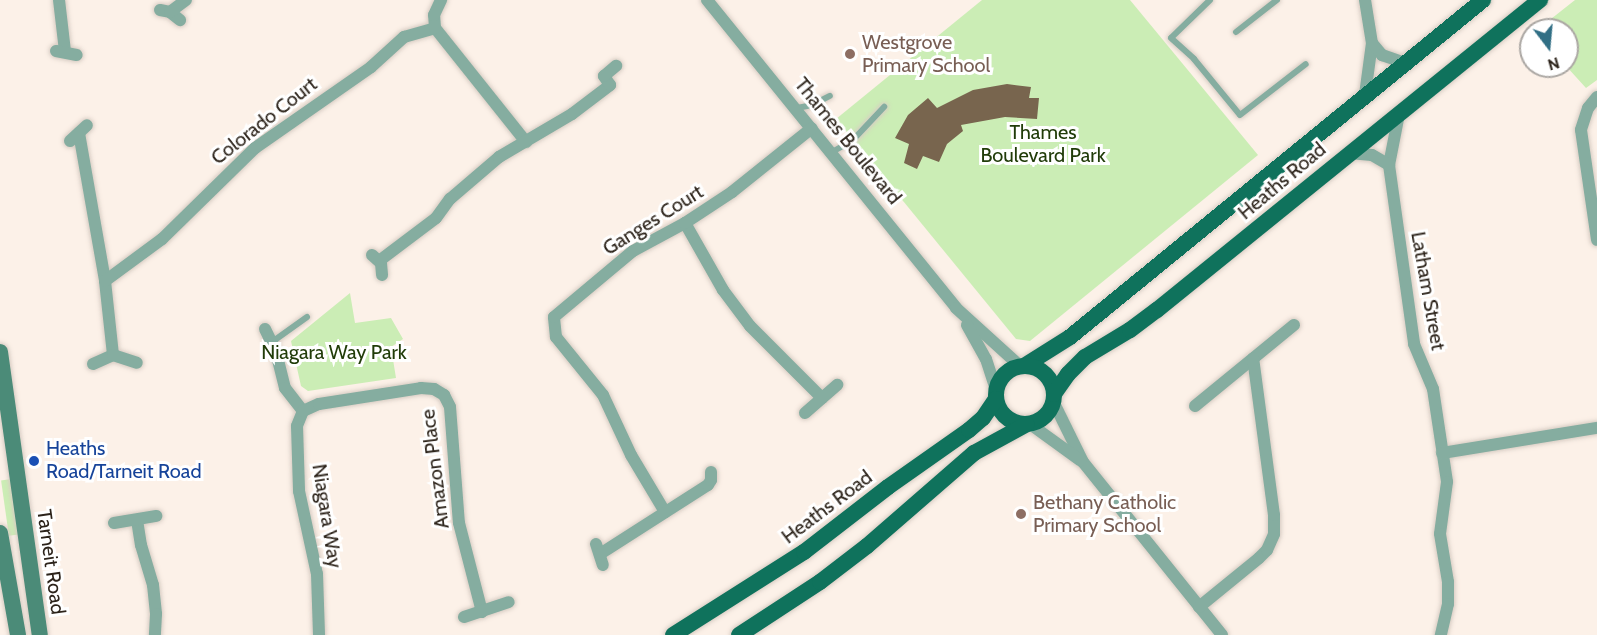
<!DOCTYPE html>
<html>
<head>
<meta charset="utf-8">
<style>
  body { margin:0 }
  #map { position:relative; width:1597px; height:635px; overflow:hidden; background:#fcf1e8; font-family:Cabin,sans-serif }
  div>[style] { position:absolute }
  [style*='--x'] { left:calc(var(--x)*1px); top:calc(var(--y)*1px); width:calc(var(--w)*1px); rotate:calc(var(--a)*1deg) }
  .green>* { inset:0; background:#cbedb5; transform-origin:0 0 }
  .building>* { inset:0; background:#78654e }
  .roads { filter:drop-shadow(0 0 2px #d7ccc3) drop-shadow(0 0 2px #d7ccc3) }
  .service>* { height:6px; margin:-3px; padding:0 3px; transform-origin:3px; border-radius:3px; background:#85ada0 }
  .minor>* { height:12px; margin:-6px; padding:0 6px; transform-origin:6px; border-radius:6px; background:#85ada0 }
  .secondary>* { height:16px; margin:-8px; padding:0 8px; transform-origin:8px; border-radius:8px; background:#4b8b78 }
  .primary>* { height:16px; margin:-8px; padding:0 8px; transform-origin:8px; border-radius:8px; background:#0f725c }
  .primary>.ring { margin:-8px; padding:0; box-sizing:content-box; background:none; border:16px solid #0f725c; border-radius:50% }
  .dots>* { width:16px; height:16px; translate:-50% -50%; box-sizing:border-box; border:3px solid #fff; border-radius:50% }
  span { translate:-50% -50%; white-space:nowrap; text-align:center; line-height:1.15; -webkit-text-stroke:6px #fff; paint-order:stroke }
  .education-label { font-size:20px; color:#785e54 }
  .left { translate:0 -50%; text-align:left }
  .street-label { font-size:20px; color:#2c231a }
  .park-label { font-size:20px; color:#213c09 }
  .transit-label { font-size:20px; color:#164399 }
  .north { position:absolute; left:1519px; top:18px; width:60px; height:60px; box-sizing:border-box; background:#fff; border:2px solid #aba7a3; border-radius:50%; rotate:164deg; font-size:16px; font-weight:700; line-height:24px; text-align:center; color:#2c231a }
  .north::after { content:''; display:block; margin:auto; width:21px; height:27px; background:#316f85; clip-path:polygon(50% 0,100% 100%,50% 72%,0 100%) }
</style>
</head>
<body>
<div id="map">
  <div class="green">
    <div style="clip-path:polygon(982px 0,1130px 0,1258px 155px,1030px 341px,1016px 339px,836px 119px)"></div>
    <div style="clip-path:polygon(1575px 0,1597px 0,1597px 80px,1586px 88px,1566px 66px,1567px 30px,1537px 30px)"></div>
    <div style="clip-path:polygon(350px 293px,355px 323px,391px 318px,403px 339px,391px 347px,396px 378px,308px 391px,301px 386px,291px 341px)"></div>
    <div style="left:11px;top:479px;width:56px;height:10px;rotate:82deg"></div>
  </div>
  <div class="building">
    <div style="clip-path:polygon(1007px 84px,1031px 87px,1029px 98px,1039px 98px,1037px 119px,1005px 117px,961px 125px,963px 131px,947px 144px,939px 162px,923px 156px,917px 169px,904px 163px,909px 144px,895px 138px,908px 115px,928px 98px,937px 108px,973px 90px)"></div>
  </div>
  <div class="roads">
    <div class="service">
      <div style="--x:1210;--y:0;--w:54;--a:135.7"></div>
      <div style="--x:1171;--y:38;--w:31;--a:42"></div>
      <div style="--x:1194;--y:59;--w:72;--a:50.6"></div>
      <div style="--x:1240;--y:115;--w:83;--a:-37.7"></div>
      <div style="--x:1236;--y:32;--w:52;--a:-38"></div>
      <div style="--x:797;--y:108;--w:15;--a:-11"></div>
      <div style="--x:812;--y:105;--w:20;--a:-27"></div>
      <div style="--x:832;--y:152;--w:23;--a:-29"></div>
      <div style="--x:852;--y:141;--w:47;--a:-46.7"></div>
      <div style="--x:272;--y:342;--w:43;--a:-35.5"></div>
    </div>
    <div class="minor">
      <div style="--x:59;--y:0;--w:51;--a:83.3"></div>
      <div style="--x:707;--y:0;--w:396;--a:51"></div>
      <div style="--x:956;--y:308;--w:86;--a:42.2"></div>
      <div style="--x:1365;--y:0;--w:44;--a:80.8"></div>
      <div style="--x:1372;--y:43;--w:52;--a:97.7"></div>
      <div style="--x:160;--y:10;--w:10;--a:11"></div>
      <div style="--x:170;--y:12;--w:13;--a:39"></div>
      <div style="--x:170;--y:12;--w:20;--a:-37"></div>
      <div style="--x:435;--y:28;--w:146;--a:51.4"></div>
      <div style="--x:1372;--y:43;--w:16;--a:50"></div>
      <div style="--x:1382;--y:55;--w:24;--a:19"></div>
      <div style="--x:56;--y:51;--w:21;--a:11"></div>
      <div style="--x:1597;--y:97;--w:14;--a:129"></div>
      <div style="--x:1588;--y:108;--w:23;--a:108"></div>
      <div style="--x:1581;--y:130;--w:111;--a:81.7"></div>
      <div style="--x:1399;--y:114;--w:52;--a:101.1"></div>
      <div style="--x:1389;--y:165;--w:181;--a:82"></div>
      <div style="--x:1414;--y:344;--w:49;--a:67.1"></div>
      <div style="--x:1433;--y:389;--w:94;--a:81.4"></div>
      <div style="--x:1447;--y:482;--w:52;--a:97.7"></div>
      <div style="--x:1440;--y:534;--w:49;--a:80.5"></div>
      <div style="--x:1448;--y:582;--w:22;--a:90"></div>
      <div style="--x:1448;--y:604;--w:32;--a:103"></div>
      <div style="--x:79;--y:133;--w:150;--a:80"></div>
      <div style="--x:105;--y:281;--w:74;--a:83.8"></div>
      <div style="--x:70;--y:141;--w:23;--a:-43"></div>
      <div style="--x:1349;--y:153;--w:23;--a:5"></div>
      <div style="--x:1372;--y:155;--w:20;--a:30"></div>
      <div style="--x:685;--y:223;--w:77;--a:60.4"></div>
      <div style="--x:723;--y:290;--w:45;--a:53.1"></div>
      <div style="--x:750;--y:326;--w:102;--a:45"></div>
      <div style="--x:372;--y:255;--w:12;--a:42"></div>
      <div style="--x:381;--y:263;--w:12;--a:85"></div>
      <div style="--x:379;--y:261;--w:71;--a:-37"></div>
      <div style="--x:436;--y:218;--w:24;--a:-54"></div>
      <div style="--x:450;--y:199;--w:65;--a:-40.6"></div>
      <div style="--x:499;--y:157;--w:85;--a:-30.5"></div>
      <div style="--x:572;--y:114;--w:48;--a:-37.3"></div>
      <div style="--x:610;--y:85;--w:11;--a:-124"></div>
      <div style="--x:604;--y:76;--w:16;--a:-40"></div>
      <div style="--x:105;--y:281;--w:71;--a:-36.4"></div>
      <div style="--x:162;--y:239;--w:130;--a:-44.4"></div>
      <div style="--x:255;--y:148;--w:141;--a:-34.9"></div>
      <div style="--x:371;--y:67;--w:45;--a:-42.3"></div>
      <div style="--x:404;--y:37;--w:32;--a:-16"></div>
      <div style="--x:435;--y:28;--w:13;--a:-94"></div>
      <div style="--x:434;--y:15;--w:17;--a:-65"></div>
      <div style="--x:967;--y:325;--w:39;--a:61"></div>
      <div style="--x:986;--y:359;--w:32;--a:72"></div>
      <div style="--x:265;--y:329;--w:25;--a:64"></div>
      <div style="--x:276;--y:352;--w:37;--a:76"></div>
      <div style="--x:285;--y:388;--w:29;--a:52"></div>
      <div style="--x:303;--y:411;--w:16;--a:112"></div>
      <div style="--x:297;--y:426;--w:65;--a:88.2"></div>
      <div style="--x:299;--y:491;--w:85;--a:77.8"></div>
      <div style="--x:317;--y:574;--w:61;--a:88.1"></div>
      <div style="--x:93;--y:364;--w:22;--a:-24"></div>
      <div style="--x:113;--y:355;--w:25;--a:18"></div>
      <div style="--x:1053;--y:401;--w:68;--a:63.8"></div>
      <div style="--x:1083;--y:462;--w:222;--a:51.2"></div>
      <div style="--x:1195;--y:406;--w:128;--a:-39.3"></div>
      <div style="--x:303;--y:411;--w:17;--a:-24"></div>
      <div style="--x:319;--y:404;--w:103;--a:-8.9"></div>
      <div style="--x:421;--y:388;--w:13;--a:4"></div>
      <div style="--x:434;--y:389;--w:12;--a:31"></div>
      <div style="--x:444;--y:395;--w:13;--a:63"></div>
      <div style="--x:450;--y:407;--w:116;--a:85.6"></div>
      <div style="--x:459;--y:523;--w:92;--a:75.5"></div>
      <div style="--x:805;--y:413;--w:43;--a:-41.2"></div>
      <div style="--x:1030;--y:424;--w:62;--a:35.8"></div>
      <div style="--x:1442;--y:453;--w:157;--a:-9.2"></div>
      <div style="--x:665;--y:512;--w:66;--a:-120.8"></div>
      <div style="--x:631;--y:455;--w:66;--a:-115"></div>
      <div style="--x:603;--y:395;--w:75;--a:-129"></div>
      <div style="--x:556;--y:337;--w:20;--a:-96"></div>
      <div style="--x:554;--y:317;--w:103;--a:-39.9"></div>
      <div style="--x:633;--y:251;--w:59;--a:-28.3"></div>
      <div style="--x:685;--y:223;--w:56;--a:-33.4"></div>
      <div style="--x:732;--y:192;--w:102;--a:-38.7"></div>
      <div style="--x:137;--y:520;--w:25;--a:81"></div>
      <div style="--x:141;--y:545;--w:42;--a:73.3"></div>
      <div style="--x:153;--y:585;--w:29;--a:84"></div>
      <div style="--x:156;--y:614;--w:21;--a:93"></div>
      <div style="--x:114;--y:523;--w:43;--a:-9.5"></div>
      <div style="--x:596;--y:544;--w:22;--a:72"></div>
      <div style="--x:600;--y:554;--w:128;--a:-32.6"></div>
      <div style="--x:708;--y:485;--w:6;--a:-59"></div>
      <div style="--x:711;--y:480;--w:8;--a:-90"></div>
      <div style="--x:1199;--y:607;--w:77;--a:-39.2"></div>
      <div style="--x:1259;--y:558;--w:11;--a:-45"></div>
      <div style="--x:1267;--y:550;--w:17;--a:-66"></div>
      <div style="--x:1274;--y:534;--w:19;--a:-90"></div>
      <div style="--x:1274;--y:515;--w:158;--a:-97.6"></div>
      <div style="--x:464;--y:617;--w:47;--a:-18.4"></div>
    </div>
    <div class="secondary">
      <div style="--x:0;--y:352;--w:286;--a:82"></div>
      <div style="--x:0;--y:533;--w:104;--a:80"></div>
    </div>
    <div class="primary">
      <div style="--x:1024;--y:366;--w:54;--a:-32.2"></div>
      <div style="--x:1070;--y:337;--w:533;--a:-39.21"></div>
      <div class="ring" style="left:996px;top:366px;width:42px;height:42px"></div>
      <div style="--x:1054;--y:394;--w:24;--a:-55"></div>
      <div style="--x:1068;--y:374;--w:24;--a:-45"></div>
      <div style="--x:1085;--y:357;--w:52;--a:-31"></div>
      <div style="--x:1130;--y:330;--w:34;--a:-37"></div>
      <div style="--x:1157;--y:310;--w:493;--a:-39"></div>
      <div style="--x:673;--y:635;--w:155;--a:-32.4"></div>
      <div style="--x:804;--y:552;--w:106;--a:-37.7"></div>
      <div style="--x:888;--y:487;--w:99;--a:-35.1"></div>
      <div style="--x:969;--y:430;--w:18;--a:-41"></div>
      <div style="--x:983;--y:418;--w:23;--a:-56"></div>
      <div style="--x:739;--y:635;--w:97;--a:-33.2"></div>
      <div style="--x:820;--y:582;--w:59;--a:-37.5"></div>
      <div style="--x:867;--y:546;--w:142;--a:-41"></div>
      <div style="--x:974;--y:453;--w:60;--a:-28.7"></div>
    </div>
  </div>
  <div class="dots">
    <div style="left:850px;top:54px;background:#8d6e63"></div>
    <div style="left:34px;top:461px;background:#1a4fb4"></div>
    <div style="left:1021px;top:514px;background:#8d6e63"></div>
  </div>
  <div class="education-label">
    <span class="left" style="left:862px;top:54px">Westgrove<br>Primary School</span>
    <span class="left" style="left:1033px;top:514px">Bethany Catholic<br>Primary School</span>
  </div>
  <div class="street-label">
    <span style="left:264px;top:121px;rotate:-38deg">Colorado Court</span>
    <span style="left:848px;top:141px;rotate:51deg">Thames Boulevard</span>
    <span style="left:1282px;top:181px;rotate:-40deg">Heaths Road</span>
    <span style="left:653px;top:220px;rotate:-32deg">Ganges Court</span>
    <span style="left:1428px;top:291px;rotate:80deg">Latham Street</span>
    <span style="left:435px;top:469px;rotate:-97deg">Amazon Place</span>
    <span style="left:827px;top:507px;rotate:-37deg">Heaths Road</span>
    <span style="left:327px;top:516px;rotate:81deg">Niagara Way</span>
    <span style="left:51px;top:562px;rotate:82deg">Tarneit Road</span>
  </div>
  <div class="park-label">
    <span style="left:1043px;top:144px">Thames<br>Boulevard Park</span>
    <span style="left:334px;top:352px">Niagara Way Park</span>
  </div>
  <div class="transit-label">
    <span class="left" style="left:46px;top:460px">Heaths<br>Road/Tarneit Road</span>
  </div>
  <div class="north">N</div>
</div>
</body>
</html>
